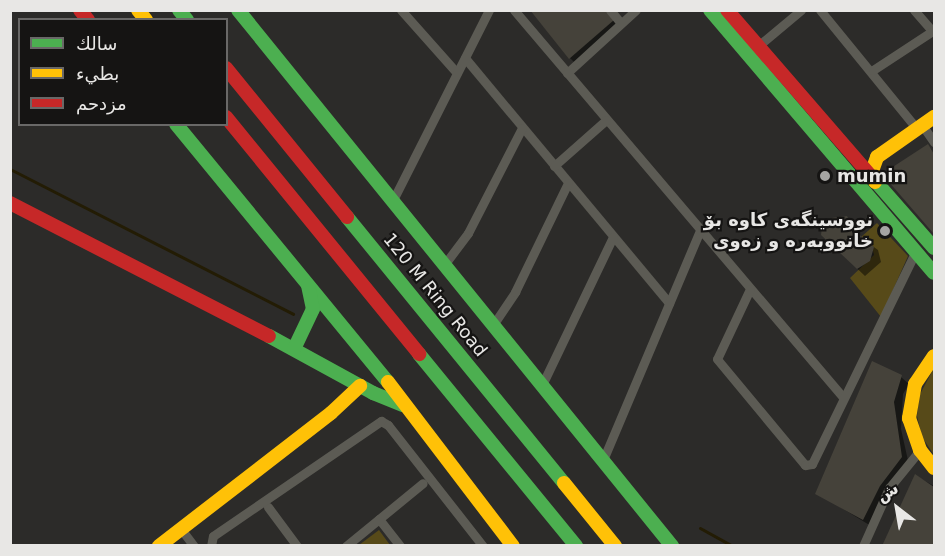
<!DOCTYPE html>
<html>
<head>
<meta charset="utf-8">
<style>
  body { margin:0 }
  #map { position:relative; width:945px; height:556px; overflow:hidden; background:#2c2b29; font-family:"DejaVu Sans",Cairo,sans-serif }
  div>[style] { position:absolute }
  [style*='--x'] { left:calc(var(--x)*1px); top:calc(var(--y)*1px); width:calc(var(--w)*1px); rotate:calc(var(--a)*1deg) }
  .green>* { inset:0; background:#574a19 }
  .shadow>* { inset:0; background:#0007 }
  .stream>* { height:3px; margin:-1.5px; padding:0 1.5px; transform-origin:1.5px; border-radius:1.5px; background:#231c04 }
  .building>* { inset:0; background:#45423a }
  .street>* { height:9px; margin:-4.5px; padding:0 4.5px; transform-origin:4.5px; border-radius:4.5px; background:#5c5b54 }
  .fast>* { height:14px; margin:-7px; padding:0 7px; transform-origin:7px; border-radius:7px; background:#4caf50 }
  .slow>* { height:14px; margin:-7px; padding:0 7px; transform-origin:7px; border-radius:7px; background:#ffc107 }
  .jam>* { height:14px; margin:-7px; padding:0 7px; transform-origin:7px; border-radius:7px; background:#c62828 }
  .dots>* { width:16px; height:16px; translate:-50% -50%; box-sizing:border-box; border:3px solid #151413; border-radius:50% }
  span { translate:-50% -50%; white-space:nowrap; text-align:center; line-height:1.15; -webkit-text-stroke:4.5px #151413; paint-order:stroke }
  .poi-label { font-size:18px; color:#e8e7e5; font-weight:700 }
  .left { translate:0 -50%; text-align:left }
  .right { translate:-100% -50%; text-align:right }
  .street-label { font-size:18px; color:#e8e7e5 }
  .frame { position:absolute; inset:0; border:12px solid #e8e7e5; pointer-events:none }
  .legend { position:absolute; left:18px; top:18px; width:210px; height:108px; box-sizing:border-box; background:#151413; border:2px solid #696867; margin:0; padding:8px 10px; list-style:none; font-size:18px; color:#e8e7e5 }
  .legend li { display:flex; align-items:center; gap:12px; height:30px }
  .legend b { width:30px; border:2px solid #696867 }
  .north { position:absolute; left:867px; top:478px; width:60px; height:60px; -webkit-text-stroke:4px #151413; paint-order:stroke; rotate:329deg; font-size:16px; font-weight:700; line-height:24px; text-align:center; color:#e8e7e5 }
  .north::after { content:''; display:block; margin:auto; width:21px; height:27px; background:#e8e7e5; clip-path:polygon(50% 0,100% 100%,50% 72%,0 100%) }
</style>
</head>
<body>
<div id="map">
  <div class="green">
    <div style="clip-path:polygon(877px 223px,908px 256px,881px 317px,850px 278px,874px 255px,871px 241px,861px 237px)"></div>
    <div style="clip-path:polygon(934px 368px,934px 455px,922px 437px,917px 416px,919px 396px)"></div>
    <div style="clip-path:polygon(379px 530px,390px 545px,359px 545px)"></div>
  </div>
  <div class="shadow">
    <div style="clip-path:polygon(605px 10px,620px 29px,577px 65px,570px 58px)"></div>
    <div style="clip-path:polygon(931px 149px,934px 155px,934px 232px,884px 174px)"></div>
    <div style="clip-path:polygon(846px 217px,864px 240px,878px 250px,881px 262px,865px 276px,822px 235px)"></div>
    <div style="clip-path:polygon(901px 377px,909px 384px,903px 394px,901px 429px,909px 465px,887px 493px,871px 526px,817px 493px)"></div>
    <div style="clip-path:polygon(916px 476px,934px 486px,934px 546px,884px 546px)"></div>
  </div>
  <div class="stream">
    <div style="--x:10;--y:169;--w:318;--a:27.1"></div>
    <div style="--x:700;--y:528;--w:38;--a:29"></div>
  </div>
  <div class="building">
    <div style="clip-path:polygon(530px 10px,606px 10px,614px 20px,569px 59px)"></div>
    <div style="clip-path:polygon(928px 144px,934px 154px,934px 234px,882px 174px)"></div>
    <div style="clip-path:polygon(847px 216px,853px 229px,874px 247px,870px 261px,857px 269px,821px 235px,822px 227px,829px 226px,832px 218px)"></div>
    <div style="clip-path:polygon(872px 361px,902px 375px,894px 402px,902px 457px,880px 486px,863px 520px,815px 494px)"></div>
    <div style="clip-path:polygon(915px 474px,934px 487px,934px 546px,882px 546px)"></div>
  </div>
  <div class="street">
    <div style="--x:401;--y:10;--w:84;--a:48.4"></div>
    <div style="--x:514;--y:10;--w:507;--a:49.64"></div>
    <div style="--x:610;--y:10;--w:17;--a:50"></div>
    <div style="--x:820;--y:10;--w:154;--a:50.8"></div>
    <div style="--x:914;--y:10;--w:28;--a:49"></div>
    <div style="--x:758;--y:46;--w:56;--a:-39.9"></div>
    <div style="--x:465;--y:58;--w:319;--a:50.2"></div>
    <div style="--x:873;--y:70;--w:73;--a:-33.3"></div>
    <div style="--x:567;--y:73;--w:93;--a:-42.4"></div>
    <div style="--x:922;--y:125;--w:21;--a:55"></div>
    <div style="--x:554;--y:166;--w:69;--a:-41.5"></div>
    <div style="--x:393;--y:200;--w:213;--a:-63.2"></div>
    <div style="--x:444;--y:265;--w:40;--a:-53"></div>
    <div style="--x:468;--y:233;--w:118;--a:-62.8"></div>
    <div style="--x:750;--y:289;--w:77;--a:115.2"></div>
    <div style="--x:717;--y:359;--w:138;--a:50.3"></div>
    <div style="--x:805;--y:465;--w:7;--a:-8"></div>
    <div style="--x:812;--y:464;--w:237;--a:-64"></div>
    <div style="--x:493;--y:325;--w:40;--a:-56"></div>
    <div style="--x:515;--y:292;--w:121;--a:-64.1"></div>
    <div style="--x:542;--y:385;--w:164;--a:-64.4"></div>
    <div style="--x:603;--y:460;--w:250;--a:-67.1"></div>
    <div style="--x:268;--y:507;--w:49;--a:53.4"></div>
    <div style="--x:379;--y:519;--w:34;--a:52"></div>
    <div style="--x:181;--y:529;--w:21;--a:53"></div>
    <div style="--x:211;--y:546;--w:10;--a:-79"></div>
    <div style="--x:213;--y:536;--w:204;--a:-34.4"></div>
    <div style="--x:381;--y:421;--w:8;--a:30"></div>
    <div style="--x:388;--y:425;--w:154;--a:51.9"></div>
    <div style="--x:346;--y:546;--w:99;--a:-39.3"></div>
    <div style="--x:863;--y:546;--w:64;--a:-65.9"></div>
    <div style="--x:889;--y:488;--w:49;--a:-50.8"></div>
  </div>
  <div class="fast">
    <div style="--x:179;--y:10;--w:13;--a:51"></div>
    <div style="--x:238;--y:10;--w:690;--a:51"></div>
    <div style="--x:710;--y:10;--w:345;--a:49.6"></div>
    <div style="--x:176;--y:124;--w:334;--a:50.6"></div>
    <div style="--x:870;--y:175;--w:97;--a:48.8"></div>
    <div style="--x:347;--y:217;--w:343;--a:50.8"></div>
    <div style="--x:269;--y:336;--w:119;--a:28.7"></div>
    <div style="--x:373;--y:393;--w:32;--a:22"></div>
    <div style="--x:294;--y:349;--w:44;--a:-64.6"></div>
    <div style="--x:313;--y:309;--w:24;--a:-102"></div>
    <div style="--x:419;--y:354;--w:248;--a:50.7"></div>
  </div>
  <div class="slow">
    <div style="--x:138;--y:10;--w:13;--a:51"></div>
    <div style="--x:875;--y:182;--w:11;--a:-105"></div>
    <div style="--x:872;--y:171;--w:15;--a:-70"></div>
    <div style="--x:877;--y:157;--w:70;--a:-35.1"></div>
    <div style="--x:934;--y:356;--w:34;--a:124"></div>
    <div style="--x:915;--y:384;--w:35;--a:100"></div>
    <div style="--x:909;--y:418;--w:34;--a:71"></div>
    <div style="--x:920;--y:450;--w:23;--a:52"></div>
    <div style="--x:388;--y:382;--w:206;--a:52.7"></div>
    <div style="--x:564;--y:483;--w:81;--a:51"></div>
    <div style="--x:159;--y:546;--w:217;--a:-37.7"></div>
    <div style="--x:331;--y:413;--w:40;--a:-43"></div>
  </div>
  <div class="jam">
    <div style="--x:80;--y:10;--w:13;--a:51"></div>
    <div style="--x:727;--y:10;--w:218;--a:49.1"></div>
    <div style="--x:226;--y:68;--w:192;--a:50.9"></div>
    <div style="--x:226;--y:117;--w:306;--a:50.8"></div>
    <div style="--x:10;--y:203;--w:291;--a:27.2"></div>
  </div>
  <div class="dots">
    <div style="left:825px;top:176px;background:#a6a5a3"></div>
    <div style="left:885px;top:231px;background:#a6a5a3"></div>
  </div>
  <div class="poi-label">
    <span class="left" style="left:837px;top:176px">mumin</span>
    <span class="right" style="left:873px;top:231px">نووسینگەی کاوە بۆ<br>خانووبەرە و زەوی</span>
  </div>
  <div class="street-label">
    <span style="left:435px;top:295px;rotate:51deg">120 M Ring Road</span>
  </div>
  <div class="frame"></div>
  <ul class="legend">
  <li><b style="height:8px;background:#4caf50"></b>سالك</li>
  <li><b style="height:8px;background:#ffc107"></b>بطيء</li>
  <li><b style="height:8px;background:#c62828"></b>مزدحم</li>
  </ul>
  <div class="north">ش</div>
</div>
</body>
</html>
